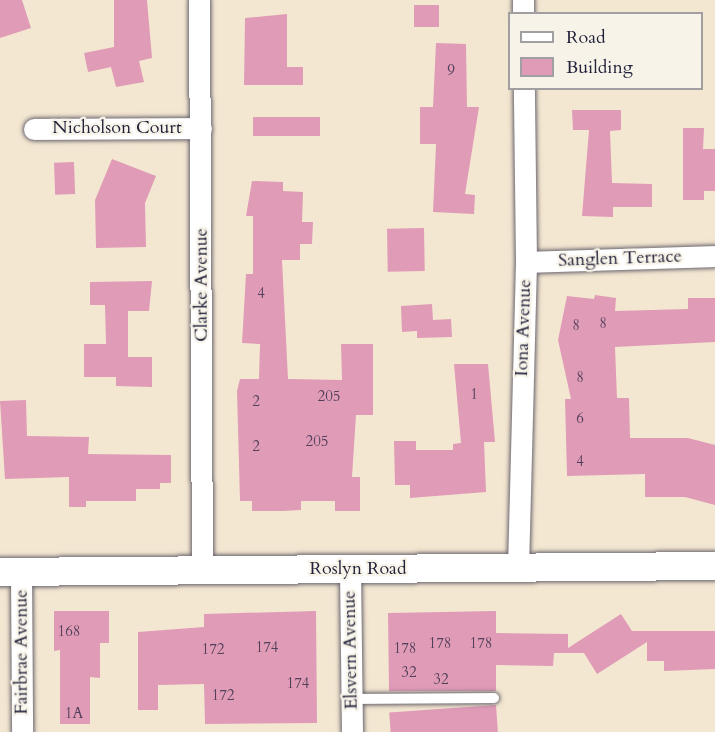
<!DOCTYPE html>
<html>
<head>
<meta charset="utf-8">
<style>
  body { margin:0 }
  #map { position:relative; width:715px; height:732px; overflow:hidden; background:#f4e7d1; font-family:Cardo,serif }
  div>[style] { position:absolute }
  [style*='--x'] { left:calc(var(--x)*1px); top:calc(var(--y)*1px); width:calc(var(--w)*1px); rotate:calc(var(--a)*1deg) }
  .building>* { inset:0; background:#e09bb7; transform-origin:0 0 }
  .roads { filter:drop-shadow(0 0 2px #6c6770) drop-shadow(0 0 2px #6c6770) }
  .lane>* { height:10px; margin:-5px; padding:0 5px; transform-origin:5px; border-radius:5px; background:#fff }
  .street>* { height:21px; margin:-10.5px; padding:0 10.5px; transform-origin:10.5px; border-radius:10.5px; background:#fff }
  .secondary>* { height:28px; margin:-14px; padding:0 14px; transform-origin:14px; border-radius:14px; background:#fff }
  span { translate:-50% -50%; white-space:nowrap; text-align:center; line-height:1.15; -webkit-text-stroke:4.5px #f7f3e8; paint-order:stroke }
  .number-label { font-size:15px; color:#52405a }
  .number-label span { -webkit-text-stroke-width:0 }
  .street-label { font-size:18px; color:#22223b }
  .legend { position:absolute; left:508px; top:12px; width:195px; height:78px; box-sizing:border-box; background:#f7f3e8; border:2px solid #a29fa3; margin:0; padding:8px 10px; list-style:none; font-size:18px; color:#22223b }
  .legend li { display:flex; align-items:center; gap:12px; height:30px }
  .legend b { width:30px; border:2px solid #a29fa3 }
</style>
</head>
<body>
<div id="map">
  <div class="building">
    <div style="clip-path:polygon(0 0,22px 0,31px 28px,0 38px)"></div>
    <div style="clip-path:polygon(114px 0,147px 0,152px 58px,139px 61px,144px 82px,116px 87px,111px 67px,88px 72px,84px 53px,114px 47px)"></div>
    <div style="left:439px;top:5px;width:22px;height:25px;rotate:90deg"></div>
    <div style="clip-path:polygon(287px 14px,287px 67px,303px 67px,303px 85px,244px 85px,245px 18px)"></div>
    <div style="clip-path:polygon(436px 43px,466px 44px,467px 107px,479px 107px,465px 194px,475px 195px,474px 214px,433px 212px,436px 144px,420px 144px,420px 107px,433px 107px)"></div>
    <div style="clip-path:polygon(572px 110px,621px 110px,621px 130px,610px 131px,612px 183px,652px 184px,652px 207px,613px 207px,613px 217px,582px 216px,589px 130px,573px 130px)"></div>
    <div style="left:320px;top:117px;width:19px;height:67px;rotate:90deg"></div>
    <div style="clip-path:polygon(683px 128px,704px 128px,703px 149px,715px 149px,715px 191px,704px 191px,704px 200px,683px 200px)"></div>
    <div style="clip-path:polygon(112px 159px,156px 176px,145px 203px,146px 247px,96px 248px,95px 200px)"></div>
    <div style="left:74px;top:162px;width:32px;height:20px;rotate:88deg"></div>
    <div style="clip-path:polygon(252px 181px,283px 182px,283px 191px,303px 192px,302px 222px,313px 222px,312px 244px,300px 244px,300px 260px,282px 260px,288px 379px,342px 380px,341px 344px,373px 344px,373px 415px,356px 415px,352px 477px,360px 477px,360px 511px,335px 511px,335px 501px,301px 501px,301px 510px,282px 511px,252px 511px,252px 501px,240px 501px,237px 391px,240px 379px,259px 379px,260px 344px,242px 343px,246px 274px,253px 274px,253px 216px,246px 216px)"></div>
    <div style="left:424px;top:228px;width:43px;height:37px;rotate:89deg"></div>
    <div style="clip-path:polygon(152px 281px,149px 311px,128px 311px,128px 357px,152px 357px,152px 387px,116px 386px,116px 377px,84px 377px,84px 344px,106px 344px,105px 305px,90px 305px,90px 282px)"></div>
    <div style="clip-path:polygon(595px 295px,616px 298px,615px 311px,688px 309px,688px 298px,715px 298px,715px 342px,615px 347px,617px 398px,629px 398px,630px 438px,688px 438px,715px 445px,715px 505px,685px 497px,645px 497px,645px 474px,567px 476px,565px 399px,571px 399px,558px 340px,567px 296px,594px 299px)"></div>
    <div style="clip-path:polygon(432px 304px,433px 320px,451px 319px,452px 337px,417px 338px,417px 331px,402px 332px,401px 306px)"></div>
    <div style="clip-path:polygon(454px 364px,488px 364px,495px 442px,484px 442px,486px 492px,410px 498px,410px 485px,395px 485px,394px 441px,416px 441px,416px 450px,453px 450px,453px 444px,461px 443px)"></div>
    <div style="clip-path:polygon(26px 400px,27px 436px,89px 437px,88px 454px,171px 455px,171px 483px,160px 483px,160px 489px,136px 489px,136px 501px,86px 501px,86px 507px,69px 507px,69px 477px,5px 479px,0 401px)"></div>
    <div style="clip-path:polygon(54px 611px,109px 611px,109px 643px,100px 643px,100px 678px,90px 677px,90px 724px,60px 724px,60px 650px,54px 651px)"></div>
    <div style="clip-path:polygon(316px 611px,317px 723px,205px 724px,204px 684px,158px 685px,158px 710px,138px 710px,138px 632px,204px 627px,204px 614px)"></div>
    <div style="clip-path:polygon(496px 611px,496px 633px,568px 634px,568px 648px,621px 614px,632px 631px,715px 631px,715px 669px,664px 671px,664px 661px,647px 661px,647px 642px,597px 674px,584px 653px,554px 653px,553px 666px,496px 665px,496px 691px,389px 691px,388px 613px)"></div>
    <div style="left:496px;top:705px;width:27px;height:107px;rotate:86deg"></div>
  </div>
  <div class="roads">
    <div class="lane">
      <div style="--x:352;--y:699;--w:142;--a:-0.4"></div>
    </div>
    <div class="street">
      <div style="--x:199;--y:0;--w:570;--a:89.7"></div>
      <div style="--x:523;--y:0;--w:14;--a:90"></div>
      <div style="--x:34;--y:129;--w:167;--a:-0.3"></div>
      <div style="--x:526;--y:262;--w:189;--a:-1.8"></div>
      <div style="--x:518;--y:568;--w:306;--a:-88.5"></div>
      <div style="--x:526;--y:262;--w:174;--a:-90.7"></div>
      <div style="--x:350;--y:569;--w:163;--a:89.3"></div>
      <div style="--x:21;--y:572;--w:160;--a:89.6"></div>
    </div>
    <div class="secondary">
      <div style="--x:0;--y:572;--w:715;--a:-0.48"></div>
    </div>
  </div>
  <div class="number-label">
    <span style="left:451px;top:71px">9</span>
    <span style="left:261px;top:294px">4</span>
    <span style="left:603px;top:324px">8</span>
    <span style="left:576px;top:326px">8</span>
    <span style="left:580px;top:378px">8</span>
    <span style="left:474px;top:395px">1</span>
    <span style="left:329px;top:397px">205</span>
    <span style="left:256px;top:402px">2</span>
    <span style="left:580px;top:419px">6</span>
    <span style="left:317px;top:442px">205</span>
    <span style="left:256px;top:447px">2</span>
    <span style="left:580px;top:462px">4</span>
    <span style="left:69px;top:632px">168</span>
    <span style="left:440px;top:644px">178</span>
    <span style="left:481px;top:644px">178</span>
    <span style="left:267px;top:648px">174</span>
    <span style="left:405px;top:649px">178</span>
    <span style="left:213px;top:650px">172</span>
    <span style="left:409px;top:673px">32</span>
    <span style="left:441px;top:680px">32</span>
    <span style="left:298px;top:684px">174</span>
    <span style="left:223px;top:696px">172</span>
    <span style="left:74px;top:714px">1A</span>
  </div>
  <div class="street-label">
    <span style="left:117px;top:128px">Nicholson Court</span>
    <span style="left:620px;top:259px;rotate:-2deg">Sanglen Terrace</span>
    <span style="left:202px;top:285px;rotate:-90deg">Clarke Avenue</span>
    <span style="left:524px;top:328px;rotate:-88deg">Iona Avenue</span>
    <span style="left:358px;top:569px">Roslyn Road</span>
    <span style="left:351px;top:650px;rotate:-91deg">Elsvern Avenue</span>
    <span style="left:22px;top:652px;rotate:-90deg">Fairbrae Avenue</span>
  </div>
  <ul class="legend">
  <li><b style="height:8px;background:#fff"></b>Road</li>
  <li><b style="height:16px;background:#e09bb7"></b>Building</li>
  </ul>
</div>
</body>
</html>
